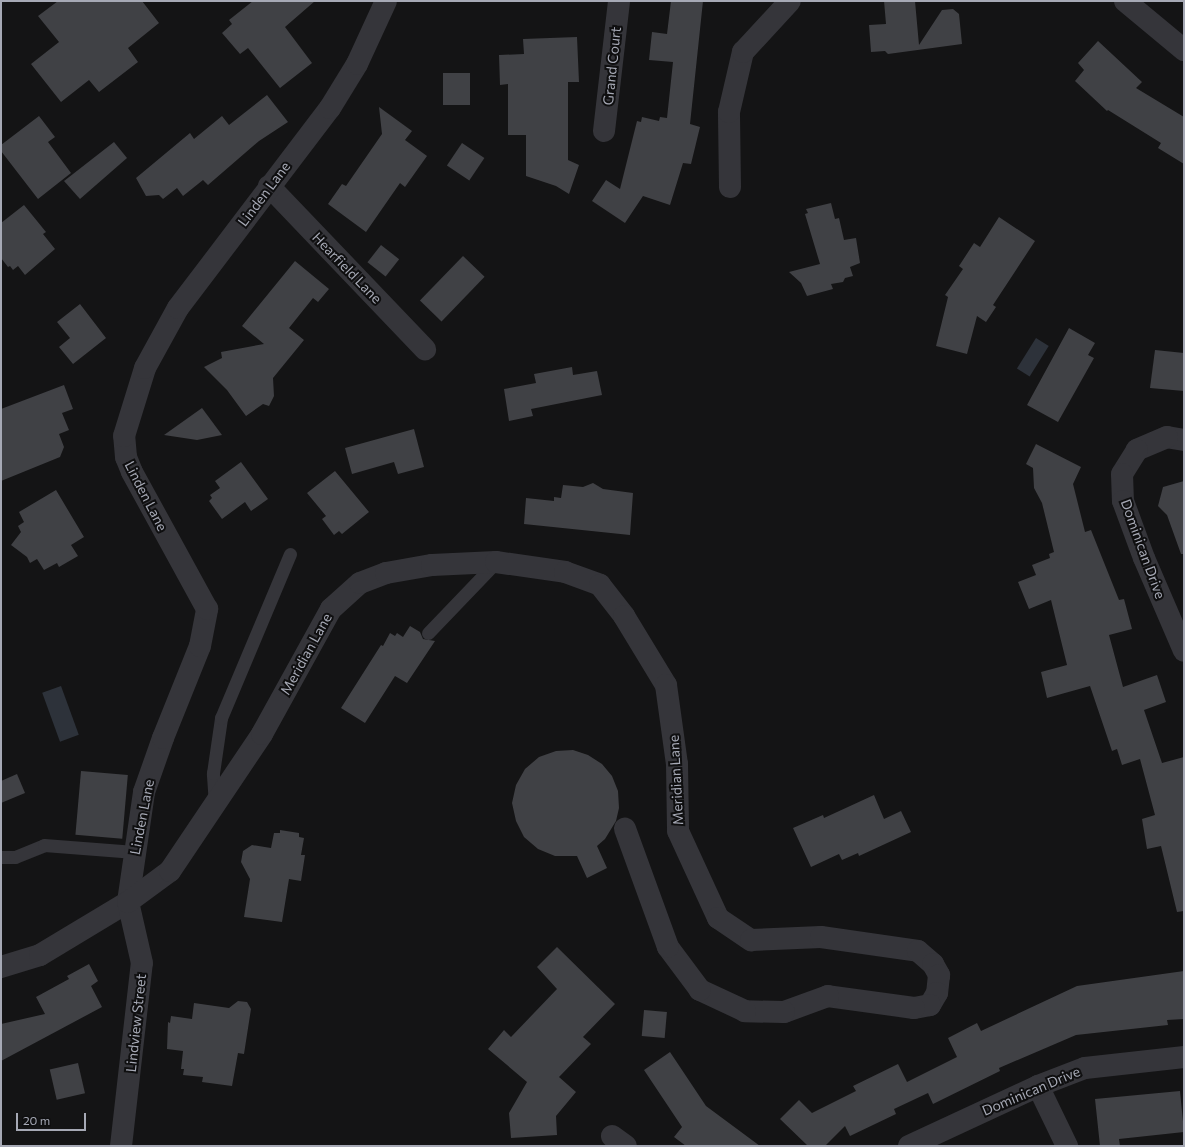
<!DOCTYPE html>
<html>
<head>
<meta charset="utf-8">
<style>
  body { margin:0 }
  #map { position:relative; width:1185px; height:1147px; overflow:hidden; background:#141415; font-family:Commissioner,sans-serif }
  div>[style] { position:absolute }
  [style*='--x'] { left:calc(var(--x)*1px); top:calc(var(--y)*1px); width:calc(var(--w)*1px); rotate:calc(var(--a)*1deg) }
  .water>* { inset:0; background:#2d323a; transform-origin:0 0 }
  .building>* { inset:0; background:#404145; transform-origin:0 0 }
  .lane>* { height:13px; margin:-6.5px; padding:0 6.5px; transform-origin:6.5px; border-radius:6.5px; background:#35353a }
  .street>* { height:22px; margin:-11px; padding:0 11px; transform-origin:11px; border-radius:11px; background:#35353a }
  span { translate:-50% -50%; white-space:nowrap; text-align:center; line-height:1.15; -webkit-text-stroke:4px #0f0f10; paint-order:stroke }
  .street-label { font-size:14px; color:#a6a9b5 }
  .frame { position:absolute; inset:0; border:2px solid #a6a9b5; pointer-events:none }
  .scale { position:absolute; left:16px; top:1113px; width:70px; height:18px; box-sizing:border-box; border:2px solid #a6a9b5; border-top:0; padding-left:5px; font-size:12px; line-height:14px; white-space:nowrap; color:#a6a9b5; -webkit-text-stroke:3px #0f0f10; paint-order:stroke }
</style>
</head>
<body>
<div id="map">
  <div class="water">
    <div style="left:1036px;top:338px;width:15px;height:36px;rotate:32deg"></div>
    <div style="left:61px;top:686px;width:52px;height:20px;rotate:70deg"></div>
  </div>
  <div class="building">
    <div style="clip-path:polygon(58px 1px,142px 1px,159px 23px,128px 48px,138px 62px,99px 92px,89px 80px,61px 102px,31px 64px,59px 42px,38px 16px)"></div>
    <div style="clip-path:polygon(253px 1px,315px 1px,285px 27px,312px 63px,280px 88px,248px 48px,240px 54px,222px 33px,232px 24px,229px 20px)"></div>
    <div style="clip-path:polygon(671px 1px,703px 1px,690px 124px,700px 127px,691px 164px,683px 163px,670px 205px,643px 196px,625px 223px,592px 201px,606px 180px,620px 189px,637px 121px,641px 122px,642px 117px,659px 121px,660px 117px,667px 118px,673px 62px,649px 60px,652px 32px,667px 34px)"></div>
    <div style="clip-path:polygon(884px 1px,915px 1px,919px 45px,942px 10px,953px 9px,959px 14px,962px 44px,888px 54px,885px 51px,871px 52px,869px 25px,886px 24px)"></div>
    <div style="clip-path:polygon(577px 37px,579px 82px,568px 82px,568px 160px,579px 165px,569px 194px,556px 186px,526px 176px,526px 135px,508px 135px,508px 84px,500px 85px,499px 55px,524px 54px,523px 39px)"></div>
    <div style="clip-path:polygon(1098px 41px,1142px 82px,1136px 88px,1184px 117px,1184px 164px,1158px 148px,1161px 143px,1108px 110px,1107px 111px,1075px 81px,1084px 70px,1078px 63px)"></div>
    <div style="left:443px;top:73px;width:27px;height:32px"></div>
    <div style="clip-path:polygon(267px 95px,288px 122px,259px 141px,208px 185px,203px 180px,183px 196px,177px 188px,163px 199px,159px 195px,146px 196px,136px 178px,190px 133px,194px 139px,222px 116px,229px 125px)"></div>
    <div style="clip-path:polygon(379px 107px,412px 131px,405px 140px,427px 156px,405px 187px,400px 183px,366px 232px,328px 204px,342px 184px,346px 186px,382px 134px)"></div>
    <div style="clip-path:polygon(39px 116px,55px 137px,48px 142px,71px 173px,38px 199px,1px 151px,1px 145px)"></div>
    <div style="clip-path:polygon(114px 142px,127px 158px,80px 199px,64px 181px)"></div>
    <div style="left:462px;top:143px;width:27px;height:27px;rotate:34deg"></div>
    <div style="clip-path:polygon(831px 203px,835px 219px,839px 218px,844px 240px,856px 238px,860px 263px,850px 267px,853px 276px,845px 278px,843px 282px,831px 284px,833px 289px,807px 296px,801px 283px,789px 272px,820px 264px,805px 214px,808px 213px,806px 209px)"></div>
    <div style="clip-path:polygon(24px 205px,46px 232px,43px 234px,55px 249px,25px 275px,18px 266px,13px 270px,10px 266px,8px 267px,1px 258px,1px 223px)"></div>
    <div style="clip-path:polygon(999px 217px,1035px 241px,993px 305px,996px 307px,986px 322px,977px 316px,967px 354px,936px 346px,948px 297px,945px 295px,963px 269px,959px 266px,974px 243px,980px 247px)"></div>
    <div style="left:381px;top:245px;width:23px;height:22px;rotate:38deg"></div>
    <div style="left:463px;top:256px;width:30px;height:62px;rotate:44deg"></div>
    <div style="clip-path:polygon(295px 261px,329px 289px,318px 302px,313px 298px,289px 328px,304px 340px,273px 378px,274px 396px,269px 406px,263px 404px,246px 416px,227px 390px,204px 367px,222px 358px,221px 352px,264px 344px,242px 326px)"></div>
    <div style="clip-path:polygon(80px 304px,106px 338px,73px 364px,59px 347px,70px 338px,57px 322px)"></div>
    <div style="clip-path:polygon(1069px 328px,1095px 343px,1088px 355px,1094px 358px,1058px 422px,1027px 405px)"></div>
    <div style="clip-path:polygon(1155px 350px,1184px 353px,1184px 391px,1150px 388px)"></div>
    <div style="clip-path:polygon(572px 367px,573px 375px,597px 371px,602px 395px,531px 409px,533px 416px,509px 421px,504px 389px,536px 383px,534px 374px)"></div>
    <div style="clip-path:polygon(64px 385px,73px 409px,62px 413px,69px 430px,59px 434px,64px 447px,60px 457px,1px 481px,1px 409px)"></div>
    <div style="clip-path:polygon(202px 408px,222px 435px,197px 440px,164px 435px)"></div>
    <div style="clip-path:polygon(414px 429px,424px 467px,398px 474px,394px 462px,352px 474px,345px 448px)"></div>
    <div style="clip-path:polygon(1036px 444px,1081px 467px,1073px 484px,1085px 532px,1091px 530px,1119px 600px,1124px 599px,1132px 629px,1109px 635px,1123px 687px,1157px 675px,1166px 702px,1144px 710px,1162px 763px,1184px 757px,1184px 911px,1177px 912px,1161px 846px,1147px 849px,1142px 819px,1155px 815px,1140px 759px,1122px 765px,1117px 749px,1112px 751px,1090px 686px,1047px 698px,1041px 672px,1067px 665px,1051px 600px,1029px 609px,1018px 582px,1036px 575px,1032px 565px,1050px 558px,1049px 554px,1054px 552px,1042px 503px,1034px 488px,1033px 468px,1026px 464px)"></div>
    <div style="clip-path:polygon(241px 462px,268px 499px,251px 511px,245px 502px,222px 519px,209px 501px,212px 498px,210px 495px,220px 488px,215px 481px)"></div>
    <div style="clip-path:polygon(335px 471px,369px 512px,342px 534px,339px 531px,334px 535px,322px 519px,326px 516px,307px 493px)"></div>
    <div style="clip-path:polygon(1184px 481px,1184px 554px,1181px 554px,1167px 515px,1158px 506px,1163px 487px)"></div>
    <div style="clip-path:polygon(593px 483px,603px 489px,633px 493px,630px 535px,524px 524px,526px 498px,554px 501px,554px 497px,561px 498px,563px 485px,583px 487px)"></div>
    <div style="clip-path:polygon(56px 490px,84px 537px,71px 545px,78px 556px,59px 567px,57px 563px,44px 570px,37px 559px,30px 563px,27px 557px,11px 545px,21px 532px,18px 526px,24px 522px,19px 512px)"></div>
    <div style="clip-path:polygon(410px 626px,420px 632px,423px 639px,435px 641px,407px 683px,395px 676px,365px 723px,341px 708px,381px 645px,383px 646px,390px 633px,395px 636px,397px 633px,403px 637px)"></div>
    <div style="clip-path:polygon(573px 750px,588px 755px,602px 764px,612px 776px,618px 791px,619px 808px,616px 821px,605px 839px,597px 846px,607px 868px,587px 878px,577px 856px,555px 856px,538px 849px,524px 837px,516px 821px,512px 803px,516px 785px,525px 769px,539px 757px,556px 751px)"></div>
    <div style="left:81px;top:771px;width:47px;height:64px;rotate:5deg"></div>
    <div style="clip-path:polygon(17px 774px,25px 793px,1px 803px,1px 781px)"></div>
    <div style="clip-path:polygon(874px 795px,884px 819px,901px 811px,911px 832px,859px 856px,858px 853px,842px 860px,839px 854px,811px 867px,793px 828px,823px 815px,824px 818px)"></div>
    <div style="clip-path:polygon(280px 830px,299px 833px,299px 837px,304px 838px,301px 855px,305px 855px,301px 881px,289px 879px,282px 922px,244px 917px,250px 879px,241px 862px,243px 851px,252px 845px,271px 848px,274px 833px,280px 833px)"></div>
    <div style="clip-path:polygon(557px 947px,615px 1004px,583px 1037px,591px 1044px,559px 1077px,576px 1092px,556px 1116px,557px 1135px,511px 1138px,509px 1113px,527px 1082px,488px 1049px,504px 1030px,511px 1037px,557px 989px,537px 967px)"></div>
    <div style="clip-path:polygon(89px 964px,98px 981px,91px 986px,102px 1007px,1px 1061px,1px 1024px,45px 1014px,36px 997px,69px 979px,67px 976px)"></div>
    <div style="clip-path:polygon(1184px 971px,1184px 1019px,1167px 1020px,1168px 1025px,1076px 1035px,999px 1068px,1000px 1071px,933px 1104px,928px 1093px,894px 1109px,896px 1114px,850px 1136px,845px 1126px,825px 1146px,808px 1146px,780px 1119px,799px 1100px,812px 1113px,856px 1091px,853px 1086px,898px 1064px,907px 1082px,957px 1057px,948px 1038px,977px 1023px,981px 1031px,1077px 986px)"></div>
    <div style="clip-path:polygon(238px 1001px,247px 1002px,251px 1009px,244px 1054px,238px 1053px,232px 1086px,202px 1082px,203px 1077px,183px 1075px,184px 1069px,181px 1069px,183px 1051px,167px 1049px,168px 1022px,170px 1023px,171px 1016px,192px 1019px,194px 1003px,229px 1008px)"></div>
    <div style="left:644px;top:1010px;width:23px;height:26px;rotate:5deg"></div>
    <div style="clip-path:polygon(670px 1052px,706px 1106px,760px 1146px,686px 1146px,674px 1137px,682px 1127px,644px 1070px)"></div>
    <div style="left:78px;top:1063px;width:31px;height:29px;rotate:77deg"></div>
    <div style="clip-path:polygon(1180px 1091px,1184px 1132px,1119px 1139px,1120px 1146px,1100px 1146px,1095px 1099px)"></div>
  </div>
  <div class="lane">
    <div style="--x:428;--y:633;--w:98;--a:-46.2"></div>
    <div style="--x:215;--y:804;--w:31;--a:-94"></div>
    <div style="--x:213;--y:773;--w:56;--a:-81.7"></div>
    <div style="--x:221;--y:718;--w:178;--a:-67.2"></div>
    <div style="--x:1;--y:857;--w:14;--a:0"></div>
    <div style="--x:15;--y:857;--w:31;--a:-22"></div>
    <div style="--x:44;--y:845;--w:91;--a:4.4"></div>
  </div>
  <div class="street">
    <div style="--x:1125;--y:1;--w:77;--a:39.7"></div>
    <div style="--x:604;--y:131;--w:131;--a:-83.4"></div>
    <div style="--x:269;--y:186;--w:226;--a:46.3"></div>
    <div style="--x:730;--y:187;--w:75;--a:-90.8"></div>
    <div style="--x:729;--y:112;--w:62;--a:-76.9"></div>
    <div style="--x:743;--y:52;--w:69;--a:-47.3"></div>
    <div style="--x:1184;--y:440;--w:17;--a:-170"></div>
    <div style="--x:1167;--y:437;--w:33;--a:157"></div>
    <div style="--x:1137;--y:450;--w:28;--a:122"></div>
    <div style="--x:1122;--y:474;--w:27;--a:88"></div>
    <div style="--x:1123;--y:501;--w:61;--a:69.8"></div>
    <div style="--x:1144;--y:558;--w:101;--a:66.7"></div>
    <div style="--x:1;--y:967;--w:41;--a:-17.1"></div>
    <div style="--x:40;--y:955;--w:103;--a:-31.1"></div>
    <div style="--x:128;--y:902;--w:111;--a:-81.7"></div>
    <div style="--x:144;--y:792;--w:57;--a:-70.6"></div>
    <div style="--x:163;--y:738;--w:99;--a:-68.1"></div>
    <div style="--x:200;--y:646;--w:38;--a:-79"></div>
    <div style="--x:207;--y:609;--w:156;--a:-118.7"></div>
    <div style="--x:132;--y:472;--w:16;--a:-112"></div>
    <div style="--x:126;--y:457;--w:21;--a:-95"></div>
    <div style="--x:124;--y:436;--w:71;--a:-72.8"></div>
    <div style="--x:145;--y:368;--w:68;--a:-61.2"></div>
    <div style="--x:178;--y:308;--w:251;--a:-52.8"></div>
    <div style="--x:330;--y:108;--w:52;--a:-58.5"></div>
    <div style="--x:357;--y:64;--w:69;--a:-65.3"></div>
    <div style="--x:1038;--y:1086;--w:67;--a:64.2"></div>
    <div style="--x:612;--y:1136;--w:17;--a:36"></div>
    <div style="--x:121;--y:1146;--w:184;--a:-83.5"></div>
    <div style="--x:142;--y:963;--w:63;--a:-102.9"></div>
    <div style="--x:128;--y:902;--w:52;--a:-36.4"></div>
    <div style="--x:170;--y:871;--w:165;--a:-56.1"></div>
    <div style="--x:262;--y:734;--w:143;--a:-61.1"></div>
    <div style="--x:331;--y:609;--w:39;--a:-42"></div>
    <div style="--x:360;--y:583;--w:28;--a:-21"></div>
    <div style="--x:386;--y:573;--w:47;--a:-9.9"></div>
    <div style="--x:432;--y:565;--w:64;--a:-2.7"></div>
    <div style="--x:496;--y:562;--w:70;--a:8.2"></div>
    <div style="--x:565;--y:572;--w:37;--a:20"></div>
    <div style="--x:600;--y:585;--w:39;--a:52"></div>
    <div style="--x:624;--y:616;--w:81;--a:58.7"></div>
    <div style="--x:666;--y:685;--w:80;--a:82.1"></div>
    <div style="--x:677;--y:764;--w:67;--a:89.1"></div>
    <div style="--x:678;--y:831;--w:96;--a:65.3"></div>
    <div style="--x:718;--y:918;--w:40;--a:34"></div>
    <div style="--x:751;--y:940;--w:70;--a:-2.5"></div>
    <div style="--x:821;--y:937;--w:98;--a:8.2"></div>
    <div style="--x:918;--y:951;--w:20;--a:41"></div>
    <div style="--x:933;--y:964;--w:13;--a:61"></div>
    <div style="--x:939;--y:975;--w:18;--a:96"></div>
    <div style="--x:937;--y:993;--w:14;--a:120"></div>
    <div style="--x:930;--y:1005;--w:16;--a:169"></div>
    <div style="--x:914;--y:1008;--w:87;--a:-172.1"></div>
    <div style="--x:828;--y:996;--w:47;--a:160"></div>
    <div style="--x:784;--y:1012;--w:39;--a:-179"></div>
    <div style="--x:745;--y:1011;--w:50;--a:-155"></div>
    <div style="--x:700;--y:990;--w:54;--a:-126.7"></div>
    <div style="--x:668;--y:947;--w:126;--a:-110"></div>
    <div style="--x:909;--y:1146;--w:142;--a:-24.9"></div>
    <div style="--x:1038;--y:1086;--w:50;--a:-21"></div>
    <div style="--x:1085;--y:1068;--w:100;--a:-6.3"></div>
  </div>
  <div class="street-label">
    <span style="left:612px;top:66px;rotate:-84deg">Grand Court</span>
    <span style="left:264px;top:194px;rotate:-53deg">Linden Lane</span>
    <span style="left:347px;top:268px;rotate:46deg">Hearfield Lane</span>
    <span style="left:146px;top:496px;rotate:63deg">Linden Lane</span>
    <span style="left:1143px;top:549px;rotate:70deg">Dominican Drive</span>
    <span style="left:306px;top:654px;rotate:-61deg">Meridian Lane</span>
    <span style="left:676px;top:780px;rotate:-93deg">Meridian Lane</span>
    <span style="left:142px;top:817px;rotate:-79deg">Linden Lane</span>
    <span style="left:136px;top:1023px;rotate:-84deg">Lindview Street</span>
    <span style="left:1031px;top:1091px;rotate:-23deg">Dominican Drive</span>
  </div>
  <div class="frame"></div>
  <div class="scale">20 m</div>
</div>
</body>
</html>
